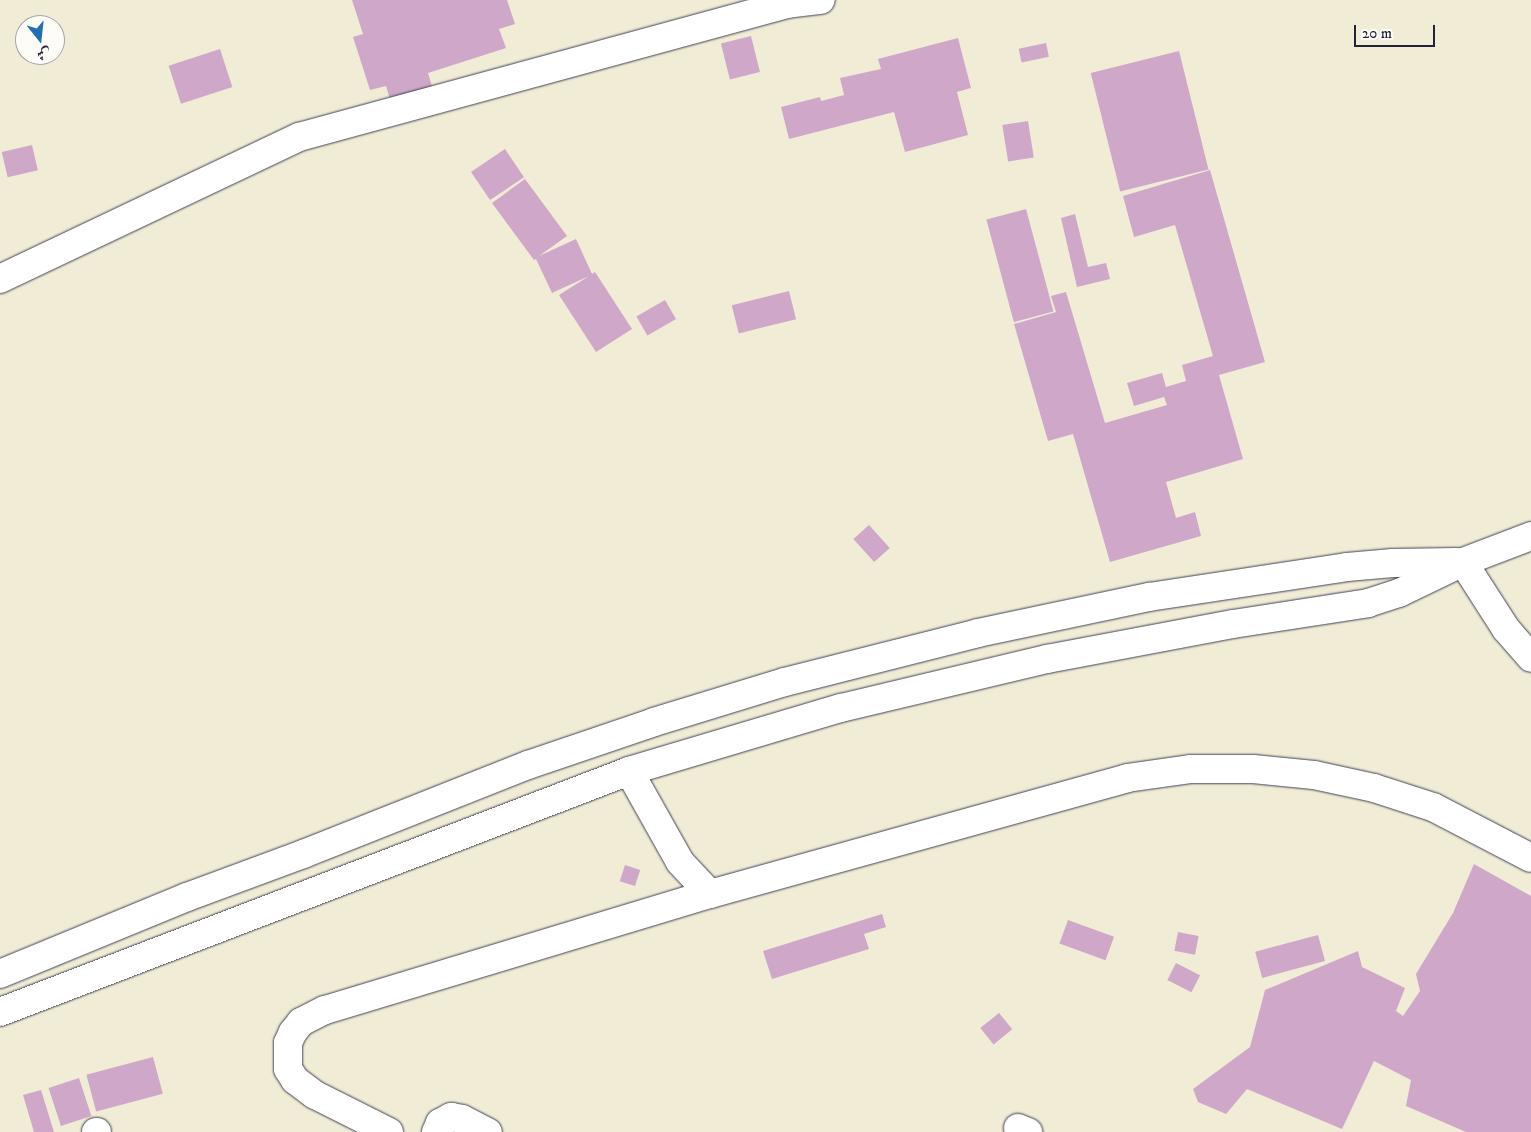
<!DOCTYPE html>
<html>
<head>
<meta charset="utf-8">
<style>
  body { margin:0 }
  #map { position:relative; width:1531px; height:1132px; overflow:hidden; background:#f0ecd6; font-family:"IM FELL DW Pica",Amiri,serif }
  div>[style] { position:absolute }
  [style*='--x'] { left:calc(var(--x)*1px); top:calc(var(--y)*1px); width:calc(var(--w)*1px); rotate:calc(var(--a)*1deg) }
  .building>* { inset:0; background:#cfa7c9; transform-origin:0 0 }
  .roads { filter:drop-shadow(0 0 1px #414052) drop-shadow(0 0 1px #414052) }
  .minor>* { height:28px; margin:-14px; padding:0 14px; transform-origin:14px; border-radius:14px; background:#fff }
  span { translate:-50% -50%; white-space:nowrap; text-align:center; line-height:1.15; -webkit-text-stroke:4px #fdfcf7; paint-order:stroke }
  .north { position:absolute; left:15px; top:15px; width:50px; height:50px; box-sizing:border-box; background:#fdfcf7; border:1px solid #a5a5ac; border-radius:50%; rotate:164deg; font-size:14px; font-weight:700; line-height:20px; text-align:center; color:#22223b }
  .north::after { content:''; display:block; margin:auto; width:18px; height:22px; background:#1f6fb2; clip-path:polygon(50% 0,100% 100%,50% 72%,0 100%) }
  .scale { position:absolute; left:1354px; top:25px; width:81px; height:22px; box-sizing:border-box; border:2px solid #22223b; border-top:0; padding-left:6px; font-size:15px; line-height:18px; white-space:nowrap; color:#22223b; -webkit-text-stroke:4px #fdfcf7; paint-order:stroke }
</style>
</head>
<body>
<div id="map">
  <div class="building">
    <div style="clip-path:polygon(352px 0,507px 0,515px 24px,499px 29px,506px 48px,428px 73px,434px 93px,392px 106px,386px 86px,370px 90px,353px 37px,363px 34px)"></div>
    <div style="left:751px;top:36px;width:37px;height:31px;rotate:76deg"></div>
    <div style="clip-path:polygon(958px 38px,971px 88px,957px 92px,968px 135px,905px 152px,894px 112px,789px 139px,781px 107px,820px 97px,821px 101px,844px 95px,840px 78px,881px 69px,878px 59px)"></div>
    <div style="left:1046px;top:43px;width:14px;height:28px;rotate:78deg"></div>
    <div style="left:220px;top:49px;width:40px;height:54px;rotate:72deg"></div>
    <div style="left:1179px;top:51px;width:122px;height:91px;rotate:76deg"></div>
    <div style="left:1028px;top:121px;width:37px;height:26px;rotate:81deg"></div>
    <div style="left:32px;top:145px;width:26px;height:31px;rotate:77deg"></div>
    <div style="left:505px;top:149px;width:34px;height:41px;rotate:56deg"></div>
    <div style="clip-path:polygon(1210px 170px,1265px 362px,1219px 375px,1243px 459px,1166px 482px,1176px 518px,1195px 512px,1201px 536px,1110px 562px,1073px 434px,1048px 441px,1014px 324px,1056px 312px,1051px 296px,1066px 292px,1105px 423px,1167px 405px,1164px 397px,1134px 406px,1127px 383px,1162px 373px,1166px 387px,1186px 381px,1182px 365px,1213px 356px,1175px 225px,1134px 237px,1123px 196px)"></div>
    <div style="clip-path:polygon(525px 179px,567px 236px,539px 256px,576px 239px,592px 274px,595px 272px,632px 329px,596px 352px,559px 295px,589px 276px,552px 293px,536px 259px,534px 260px,492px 203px)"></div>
    <div style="left:1026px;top:209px;width:106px;height:41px;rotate:75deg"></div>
    <div style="clip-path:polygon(1075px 214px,1088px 267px,1106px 263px,1110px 279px,1077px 287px,1061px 218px)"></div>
    <div style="left:789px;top:291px;width:29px;height:59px;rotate:76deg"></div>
    <div style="left:665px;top:300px;width:22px;height:33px;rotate:60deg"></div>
    <div style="left:869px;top:525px;width:31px;height:21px;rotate:48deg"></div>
    <div style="clip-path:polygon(1474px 864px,1531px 896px,1531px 1132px,1466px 1132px,1406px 1106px,1411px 1080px,1374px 1061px,1342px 1129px,1247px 1089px,1226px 1114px,1198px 1102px,1193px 1089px,1250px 1047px,1265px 990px,1358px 951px,1362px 967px,1405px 988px,1396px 1011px,1403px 1016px,1420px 991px,1416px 974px,1453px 913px)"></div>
    <div style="left:625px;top:865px;width:16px;height:17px;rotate:18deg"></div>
    <div style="clip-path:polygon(882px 914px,886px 927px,864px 934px,869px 949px,772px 979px,763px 951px)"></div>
    <div style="left:1068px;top:920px;width:49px;height:25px;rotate:20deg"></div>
    <div style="left:1178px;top:932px;width:21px;height:19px;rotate:11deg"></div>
    <div style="left:1318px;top:935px;width:27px;height:65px;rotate:75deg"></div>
    <div style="left:1176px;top:963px;width:27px;height:19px;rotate:27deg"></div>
    <div style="left:999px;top:1013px;width:21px;height:24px;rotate:51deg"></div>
    <div style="left:153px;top:1057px;width:38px;height:69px;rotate:75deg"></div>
    <div style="left:79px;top:1078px;width:40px;height:32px;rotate:72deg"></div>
    <div style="clip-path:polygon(41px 1090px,54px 1132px,34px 1132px,23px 1095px)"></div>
  </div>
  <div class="roads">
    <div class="minor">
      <div style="--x:0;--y:279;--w:331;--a:-25.4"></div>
      <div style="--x:299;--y:137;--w:506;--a:-15.25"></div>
      <div style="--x:787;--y:4;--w:34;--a:-7"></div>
      <div style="--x:1463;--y:562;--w:80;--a:57.3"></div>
      <div style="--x:1506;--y:629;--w:38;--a:49"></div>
      <div style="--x:629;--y:771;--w:104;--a:60.7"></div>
      <div style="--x:680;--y:862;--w:44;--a:46.8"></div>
      <div style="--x:0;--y:974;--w:202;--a:-22.4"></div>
      <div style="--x:187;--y:897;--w:124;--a:-20.3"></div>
      <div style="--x:303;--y:854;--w:242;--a:-21.6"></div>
      <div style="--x:528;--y:765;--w:133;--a:-18.8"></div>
      <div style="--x:654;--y:722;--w:137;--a:-17"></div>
      <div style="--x:785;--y:682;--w:199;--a:-14.2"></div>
      <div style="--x:978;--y:633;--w:175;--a:-11.9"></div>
      <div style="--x:1149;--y:597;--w:200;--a:-8.6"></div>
      <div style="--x:1347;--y:567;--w:46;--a:-5"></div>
      <div style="--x:1393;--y:563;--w:63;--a:-0.9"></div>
      <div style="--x:0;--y:1012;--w:674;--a:-20.96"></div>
      <div style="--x:629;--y:771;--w:221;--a:-16.6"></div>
      <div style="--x:841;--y:708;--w:212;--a:-13.4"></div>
      <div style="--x:1047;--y:659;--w:189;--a:-10.7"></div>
      <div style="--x:1233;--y:624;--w:137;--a:-8.8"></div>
      <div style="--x:1368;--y:603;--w:33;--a:-18"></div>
      <div style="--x:1399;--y:593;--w:71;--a:-25.8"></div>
      <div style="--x:1463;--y:562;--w:73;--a:-20.9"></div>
      <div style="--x:1018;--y:1128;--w:11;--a:22"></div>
      <div style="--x:96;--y:1132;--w:1;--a:0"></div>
      <div style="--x:389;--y:1132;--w:83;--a:-153.4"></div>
      <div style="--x:315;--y:1095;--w:25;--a:-143"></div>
      <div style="--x:295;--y:1080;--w:13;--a:-122"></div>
      <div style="--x:288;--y:1069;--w:26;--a:-90"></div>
      <div style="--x:288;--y:1043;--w:12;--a:-66"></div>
      <div style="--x:293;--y:1032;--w:13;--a:-51"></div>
      <div style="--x:301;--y:1022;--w:27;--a:-27"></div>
      <div style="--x:325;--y:1010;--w:402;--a:-16.8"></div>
      <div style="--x:710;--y:894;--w:433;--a:-15.5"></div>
      <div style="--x:1127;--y:778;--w:65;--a:-8"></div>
      <div style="--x:1191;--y:769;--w:62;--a:0"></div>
      <div style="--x:1253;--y:769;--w:61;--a:5.6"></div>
      <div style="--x:1314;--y:775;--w:61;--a:12.2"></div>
      <div style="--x:1374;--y:788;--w:62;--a:17.9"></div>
      <div style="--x:1433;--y:807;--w:110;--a:27.5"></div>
      <div style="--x:436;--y:1132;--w:10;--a:-66"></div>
      <div style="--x:440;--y:1123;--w:13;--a:-29"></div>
      <div style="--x:451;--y:1117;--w:11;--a:10"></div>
      <div style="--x:462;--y:1119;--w:29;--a:27"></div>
    </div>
  </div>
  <div class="north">ش</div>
  <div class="scale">20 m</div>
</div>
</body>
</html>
